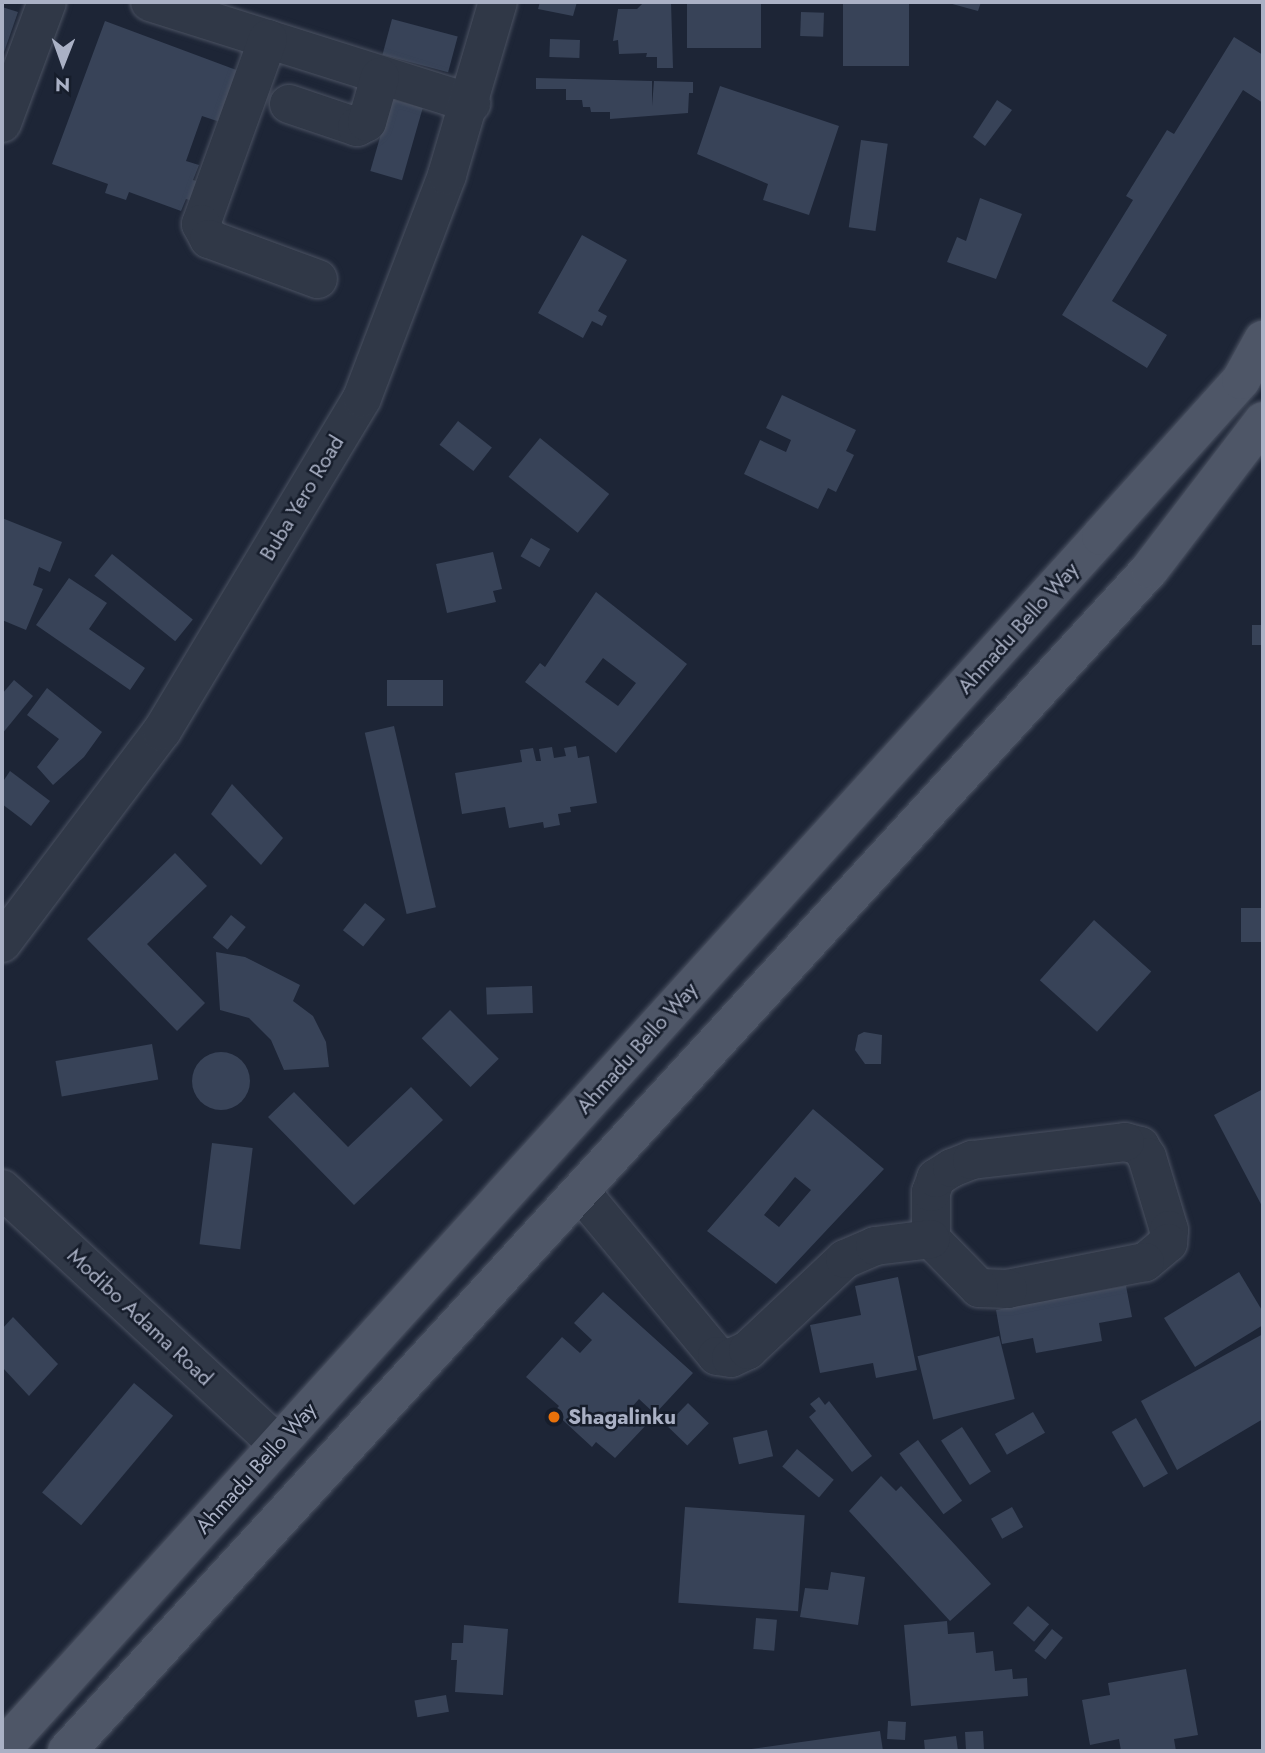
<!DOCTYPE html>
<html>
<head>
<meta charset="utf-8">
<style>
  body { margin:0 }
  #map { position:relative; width:1265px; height:1753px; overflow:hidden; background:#1d2536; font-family:Jost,sans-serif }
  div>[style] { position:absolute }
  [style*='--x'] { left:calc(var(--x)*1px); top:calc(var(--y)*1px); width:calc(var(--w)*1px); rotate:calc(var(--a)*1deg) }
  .building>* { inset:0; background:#384358; transform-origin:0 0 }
  .round { border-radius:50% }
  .roads { filter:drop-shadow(0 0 2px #4b5262) drop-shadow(0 0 2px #4b5262) }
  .minor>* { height:38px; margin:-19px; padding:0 19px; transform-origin:19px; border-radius:19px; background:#303847 }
  .major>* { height:38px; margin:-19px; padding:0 19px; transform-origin:19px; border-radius:19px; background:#4e5667 }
  .dots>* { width:19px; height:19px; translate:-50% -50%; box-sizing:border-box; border:4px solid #161d2b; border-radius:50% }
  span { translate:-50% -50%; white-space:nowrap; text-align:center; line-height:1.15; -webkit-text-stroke:5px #161d2b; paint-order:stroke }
  .street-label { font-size:21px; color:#aab1c5 }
  .poi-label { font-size:21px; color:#aab1c5; font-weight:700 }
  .left { translate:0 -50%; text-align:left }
  .frame { position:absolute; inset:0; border:4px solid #aab1c5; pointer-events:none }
  .north { position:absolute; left:28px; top:28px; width:70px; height:70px; -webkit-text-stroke:5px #161d2b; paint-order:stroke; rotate:181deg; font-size:19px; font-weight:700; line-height:28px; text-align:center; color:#aab1c5 }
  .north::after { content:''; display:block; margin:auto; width:24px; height:32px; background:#aab1c5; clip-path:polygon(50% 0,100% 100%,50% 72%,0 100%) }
</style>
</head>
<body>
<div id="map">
  <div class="building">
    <div style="clip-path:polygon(540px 2px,577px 2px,573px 16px,538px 9px)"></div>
    <div style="clip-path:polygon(644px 2px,671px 2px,673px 68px,657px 68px,657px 57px,646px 57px,647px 53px,619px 54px,618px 40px,613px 41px,618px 9px,637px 9px)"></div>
    <div style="left:687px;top:2px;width:74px;height:46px"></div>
    <div style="left:843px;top:2px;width:66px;height:64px"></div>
    <div style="clip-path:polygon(945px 2px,981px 2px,978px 11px)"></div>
    <div style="clip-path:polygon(2px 7px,18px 12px,2px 58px)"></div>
    <div style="left:801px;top:12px;width:23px;height:24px;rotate:2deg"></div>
    <div style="left:392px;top:19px;width:68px;height:37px;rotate:15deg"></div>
    <div style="clip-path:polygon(105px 21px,239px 71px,220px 122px,202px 116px,186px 161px,199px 165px,193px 180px,200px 182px,192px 201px,186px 199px,181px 211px,129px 192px,126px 200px,105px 193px,108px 184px,52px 164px)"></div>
    <div style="clip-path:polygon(1234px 37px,1263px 55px,1263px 103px,1243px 90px,1112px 301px,1167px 335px,1147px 368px,1062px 315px,1133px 200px,1126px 196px,1167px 130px,1174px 134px)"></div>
    <div style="left:550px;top:39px;width:30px;height:18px;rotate:2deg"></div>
    <div style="clip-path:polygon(536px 78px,652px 81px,652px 106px,654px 81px,693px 82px,693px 93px,689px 93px,688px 113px,610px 119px,610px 112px,591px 112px,590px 107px,583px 107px,582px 100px,566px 100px,566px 89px,536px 89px)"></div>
    <div style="clip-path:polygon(720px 86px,839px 126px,809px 215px,763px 200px,768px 184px,697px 154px)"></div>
    <div style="left:391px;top:99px;width:33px;height:75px;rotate:16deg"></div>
    <div style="clip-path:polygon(997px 100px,1012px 110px,985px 146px,973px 137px)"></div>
    <div style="left:861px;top:140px;width:27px;height:88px;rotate:8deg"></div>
    <div style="clip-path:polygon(980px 198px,1022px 214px,996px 279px,947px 262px,957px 237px,966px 241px)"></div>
    <div style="clip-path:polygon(582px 235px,627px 260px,598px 311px,607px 316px,602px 326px,592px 321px,583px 338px,538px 313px)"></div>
    <div style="clip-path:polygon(782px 395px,856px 430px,846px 451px,854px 455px,836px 492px,828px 488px,818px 509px,744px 474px,760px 440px,786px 452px,791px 440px,766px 428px)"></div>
    <div style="left:458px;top:421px;width:43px;height:30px;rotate:38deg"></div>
    <div style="left:540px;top:438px;width:89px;height:50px;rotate:39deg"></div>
    <div style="clip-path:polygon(2px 518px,62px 542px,50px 572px,39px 567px,33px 585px,43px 589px,26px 630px,2px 620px)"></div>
    <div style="left:531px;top:538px;width:22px;height:21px;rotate:30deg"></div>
    <div style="clip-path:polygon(493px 552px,502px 589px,493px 591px,496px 602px,447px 613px,436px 564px)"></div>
    <div style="left:112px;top:554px;width:104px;height:28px;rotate:39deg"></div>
    <div style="clip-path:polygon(69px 578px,107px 603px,89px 629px,145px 668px,130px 690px,36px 625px)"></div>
    <div style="clip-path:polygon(evenodd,596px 592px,687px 664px,616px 753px,525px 682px,540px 663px,545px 667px,596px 592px,603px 658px,636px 683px,618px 706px,585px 682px,603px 658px)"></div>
    <div style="left:1252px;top:625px;width:11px;height:20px"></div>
    <div style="clip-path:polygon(14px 680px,33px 696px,2px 734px,2px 694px)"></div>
    <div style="left:443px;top:680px;width:26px;height:56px;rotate:90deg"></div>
    <div style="clip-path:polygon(47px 688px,102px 732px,84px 757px,53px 785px,37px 767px,59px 739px,27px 715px)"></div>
    <div style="left:394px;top:726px;width:186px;height:30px;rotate:77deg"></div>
    <div style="clip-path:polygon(576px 746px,578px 758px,589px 756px,597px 803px,570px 807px,571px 812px,558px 814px,560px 825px,544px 828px,543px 822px,509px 828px,505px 807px,462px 814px,455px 773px,522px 762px,520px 750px,533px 748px,536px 761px,541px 761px,539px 749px,552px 747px,554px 758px,566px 756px,564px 748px)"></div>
    <div style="clip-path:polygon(10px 771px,50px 801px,31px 826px,2px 804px,2px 783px)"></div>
    <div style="clip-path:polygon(232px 784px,283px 838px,261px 865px,211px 814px)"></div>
    <div style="clip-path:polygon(175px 853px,207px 886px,147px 944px,205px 1003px,177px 1031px,87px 939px)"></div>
    <div style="left:365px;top:903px;width:26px;height:35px;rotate:39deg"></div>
    <div style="left:1241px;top:908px;width:22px;height:34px"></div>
    <div style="left:231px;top:915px;width:19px;height:29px;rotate:39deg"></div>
    <div style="left:1094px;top:920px;width:77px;height:81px;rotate:42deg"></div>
    <div style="clip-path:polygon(216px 952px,245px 957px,300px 985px,293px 1001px,313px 1016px,326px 1042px,329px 1067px,284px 1070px,271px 1040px,249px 1018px,220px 1010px)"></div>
    <div style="left:532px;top:986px;width:27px;height:46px;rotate:88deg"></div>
    <div style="left:450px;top:1010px;width:69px;height:40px;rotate:45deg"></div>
    <div style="clip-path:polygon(864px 1032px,882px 1035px,881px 1064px,865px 1064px,855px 1050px,858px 1035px)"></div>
    <div style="left:152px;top:1044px;width:36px;height:98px;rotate:80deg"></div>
    <div class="round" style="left:192px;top:1052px;width:58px;height:58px"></div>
    <div style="clip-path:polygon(411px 1087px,443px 1120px,354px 1205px,268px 1117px,294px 1092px,348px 1147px)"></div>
    <div style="clip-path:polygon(1263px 1089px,1263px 1208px,1214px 1115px)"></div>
    <div style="clip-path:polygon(evenodd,813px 1109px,884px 1169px,776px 1284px,707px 1231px,813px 1109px,795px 1177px,811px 1190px,779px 1227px,764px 1215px,795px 1177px)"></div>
    <div style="left:212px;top:1143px;width:41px;height:102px;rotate:7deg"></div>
    <div style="clip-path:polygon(1239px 1272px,1263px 1312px,1263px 1325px,1195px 1367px,1164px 1318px)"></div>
    <div style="clip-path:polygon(898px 1277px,917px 1370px,876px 1378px,873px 1363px,820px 1373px,810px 1325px,861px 1315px,855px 1286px)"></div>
    <div style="clip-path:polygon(1126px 1286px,1132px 1317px,1099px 1323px,1102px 1341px,1036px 1353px,1033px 1338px,1002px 1344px,996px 1310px)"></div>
    <div style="clip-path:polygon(603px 1292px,693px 1373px,655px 1414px,639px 1399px,631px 1408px,648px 1423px,615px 1458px,596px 1442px,592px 1447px,554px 1412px,559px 1406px,526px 1377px,562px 1337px,580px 1353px,592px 1340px,574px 1323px)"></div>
    <div style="clip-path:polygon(13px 1317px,58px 1364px,29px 1396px,2px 1367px,2px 1329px)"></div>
    <div style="clip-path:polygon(1263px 1334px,1263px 1419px,1177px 1470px,1141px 1401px)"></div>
    <div style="left:999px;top:1336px;width:65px;height:84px;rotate:76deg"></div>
    <div style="left:134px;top:1383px;width:51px;height:143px;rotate:40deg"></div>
    <div style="clip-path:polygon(819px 1397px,825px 1405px,829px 1401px,872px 1456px,852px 1472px,809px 1417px,816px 1411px,810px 1404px)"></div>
    <div style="left:688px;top:1403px;width:29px;height:31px;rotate:44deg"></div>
    <div style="left:1033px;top:1412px;width:24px;height:44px;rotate:60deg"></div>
    <div style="left:1136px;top:1418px;width:64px;height:28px;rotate:60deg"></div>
    <div style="left:962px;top:1427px;width:53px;height:25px;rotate:57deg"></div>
    <div style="left:767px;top:1430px;width:27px;height:35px;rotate:77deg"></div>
    <div style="left:918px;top:1440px;width:75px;height:23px;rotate:54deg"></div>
    <div style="left:797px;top:1449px;width:48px;height:23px;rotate:40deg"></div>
    <div style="clip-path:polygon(881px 1476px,896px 1491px,901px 1486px,991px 1584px,950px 1621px,849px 1511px)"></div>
    <div style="left:685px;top:1507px;width:120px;height:96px;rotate:4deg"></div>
    <div style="left:1012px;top:1507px;width:23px;height:24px;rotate:61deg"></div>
    <div style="clip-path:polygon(831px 1572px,865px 1577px,858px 1625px,800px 1617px,805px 1588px,828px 1590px)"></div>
    <div style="left:1028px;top:1606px;width:28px;height:23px;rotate:41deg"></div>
    <div style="left:756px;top:1618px;width:21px;height:31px;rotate:5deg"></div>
    <div style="clip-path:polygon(947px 1621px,948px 1634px,974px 1632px,976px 1653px,993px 1651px,995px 1671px,1012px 1669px,1013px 1679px,1027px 1678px,1028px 1696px,911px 1706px,904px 1625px)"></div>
    <div style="clip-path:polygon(464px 1625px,508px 1629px,503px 1695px,455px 1692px,457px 1660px,451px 1660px,452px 1643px,463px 1643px)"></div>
    <div style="left:1052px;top:1629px;width:14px;height:28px;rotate:39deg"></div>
    <div style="clip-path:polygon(1186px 1669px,1198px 1735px,1174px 1739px,1176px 1751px,1121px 1751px,1119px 1739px,1090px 1745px,1082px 1700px,1110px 1695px,1108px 1683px)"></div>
    <div style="left:446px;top:1695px;width:17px;height:32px;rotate:80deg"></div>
    <div style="left:888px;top:1721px;width:18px;height:18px;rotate:3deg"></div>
    <div style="clip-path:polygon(880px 1731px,883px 1751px,744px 1751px,744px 1750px)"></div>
    <div style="left:983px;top:1731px;width:20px;height:18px;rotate:87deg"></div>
    <div style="clip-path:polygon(956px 1736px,958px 1751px,925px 1751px,924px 1740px)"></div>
  </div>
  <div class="roads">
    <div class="minor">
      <div style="--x:150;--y:2;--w:337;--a:17.5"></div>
      <div style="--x:268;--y:39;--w:197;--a:109.9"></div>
      <div style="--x:201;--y:224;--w:17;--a:62"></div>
      <div style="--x:209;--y:239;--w:116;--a:20.2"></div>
      <div style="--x:289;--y:104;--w:72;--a:18.7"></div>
      <div style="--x:357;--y:127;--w:11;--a:-27"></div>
      <div style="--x:367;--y:122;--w:47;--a:-73.9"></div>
      <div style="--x:2;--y:123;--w:129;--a:-69.6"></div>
      <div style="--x:2;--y:943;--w:266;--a:-53"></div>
      <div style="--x:162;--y:731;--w:388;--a:-59"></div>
      <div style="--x:362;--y:398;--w:239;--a:-69.1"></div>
      <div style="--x:447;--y:175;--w:180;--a:-73.6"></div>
      <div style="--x:1125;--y:1142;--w:16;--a:15"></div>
      <div style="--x:1140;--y:1146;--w:13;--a:58"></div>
      <div style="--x:1147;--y:1157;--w:76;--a:73.2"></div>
      <div style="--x:1169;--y:1230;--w:13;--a:94"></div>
      <div style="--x:1168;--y:1243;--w:30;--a:140"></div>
      <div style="--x:1145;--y:1262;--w:140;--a:168.9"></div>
      <div style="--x:1008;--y:1289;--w:29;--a:-178"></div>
      <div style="--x:979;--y:1288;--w:69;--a:-134.4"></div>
      <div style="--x:931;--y:1239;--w:47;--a:-90"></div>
      <div style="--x:931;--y:1192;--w:15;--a:-70"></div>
      <div style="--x:936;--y:1178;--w:19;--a:-32"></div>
      <div style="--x:952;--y:1168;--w:22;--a:-22"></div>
      <div style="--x:972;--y:1160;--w:154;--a:-6.7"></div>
      <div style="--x:2;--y:1189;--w:376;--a:42.8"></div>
      <div style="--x:580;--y:1191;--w:214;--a:50.3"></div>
      <div style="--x:717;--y:1356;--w:14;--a:8"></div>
      <div style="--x:731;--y:1358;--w:19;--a:-25"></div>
      <div style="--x:748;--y:1350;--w:133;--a:-43.2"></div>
      <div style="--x:845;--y:1259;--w:33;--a:-23"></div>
      <div style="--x:875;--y:1246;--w:56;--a:-7.1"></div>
    </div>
    <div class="major">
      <div style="--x:2;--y:1749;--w:1637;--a:-47.82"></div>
      <div style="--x:1101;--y:536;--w:210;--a:-48.1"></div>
      <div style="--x:1241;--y:380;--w:46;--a:-61.2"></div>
      <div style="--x:67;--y:1751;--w:1603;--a:-47.5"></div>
      <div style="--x:1150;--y:569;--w:186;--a:-52.6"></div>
    </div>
  </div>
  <div class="dots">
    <div style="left:554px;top:1417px;background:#e8710a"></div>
  </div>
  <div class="street-label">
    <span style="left:302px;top:498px;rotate:-59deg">Buba Yero Road</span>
    <span style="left:1018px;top:628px;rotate:-48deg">Ahmadu Bello Way</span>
    <span style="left:637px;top:1048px;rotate:-48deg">Ahmadu Bello Way</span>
    <span style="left:140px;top:1317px;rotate:43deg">Modibo Adama Road</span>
    <span style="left:256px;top:1468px;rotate:-48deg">Ahmadu Bello Way</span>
  </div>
  <div class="poi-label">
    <span class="left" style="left:568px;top:1417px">Shagalinku</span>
  </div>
  <div class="frame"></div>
  <div class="north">N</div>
</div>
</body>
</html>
